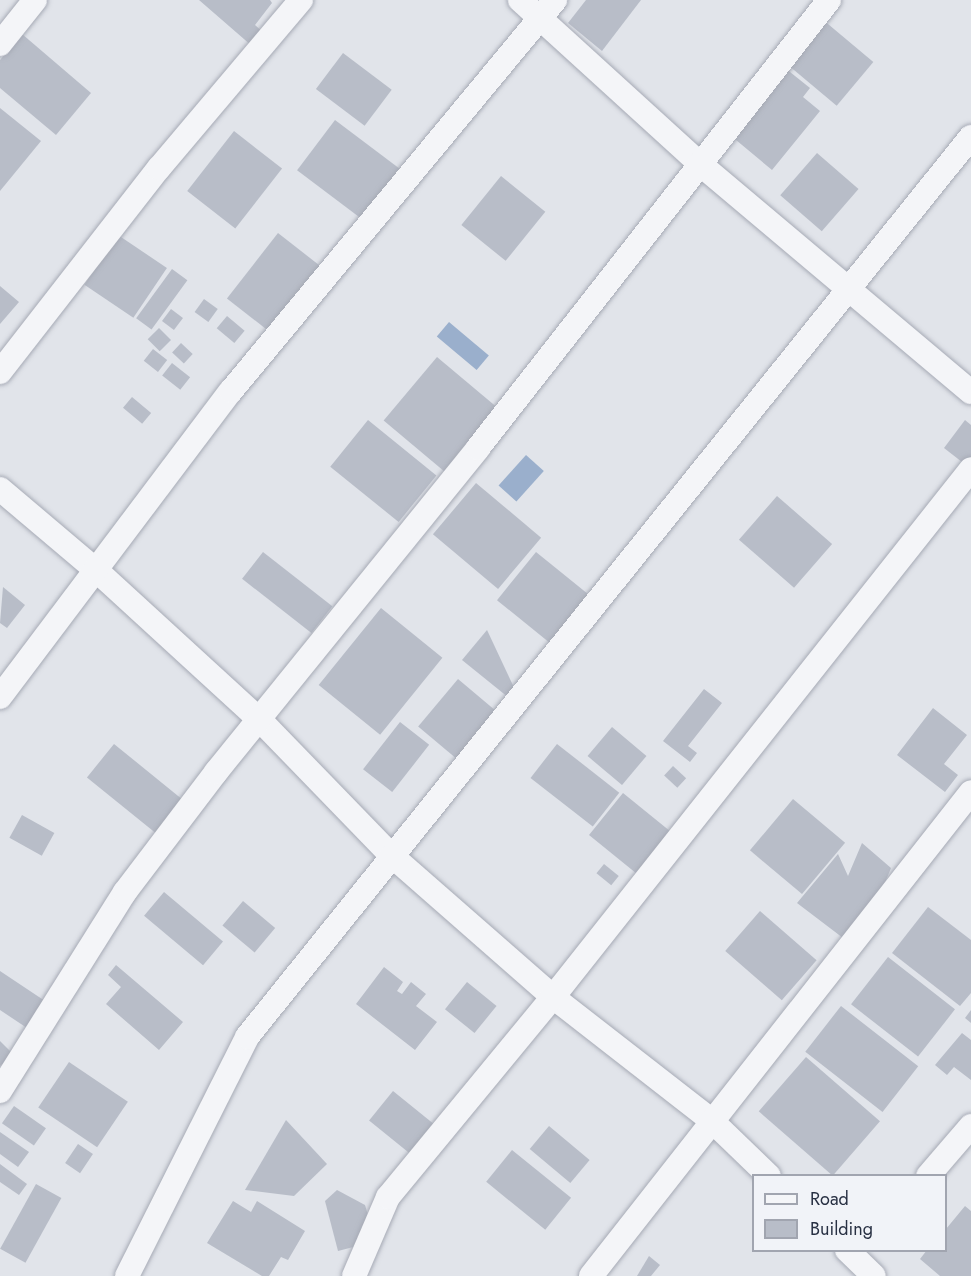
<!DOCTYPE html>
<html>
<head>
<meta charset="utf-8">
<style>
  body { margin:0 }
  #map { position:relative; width:971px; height:1276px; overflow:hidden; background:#e1e4ea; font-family:Jost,sans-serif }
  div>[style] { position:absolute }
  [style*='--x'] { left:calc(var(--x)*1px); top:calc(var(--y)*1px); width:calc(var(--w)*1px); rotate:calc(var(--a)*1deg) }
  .water>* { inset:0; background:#9aafcc; transform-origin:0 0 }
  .building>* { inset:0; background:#b8bdc8; transform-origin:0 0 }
  .roads { filter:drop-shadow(0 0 2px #a6aab5) drop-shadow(0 0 2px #a6aab5) }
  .street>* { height:24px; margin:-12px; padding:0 12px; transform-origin:12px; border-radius:12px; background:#f4f5f8 }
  span { translate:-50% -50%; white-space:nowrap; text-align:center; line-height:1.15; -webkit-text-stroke:4.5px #f1f3f8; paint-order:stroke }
  .legend { position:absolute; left:752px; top:1174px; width:195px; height:78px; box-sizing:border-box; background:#f1f3f8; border:2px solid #a1a5b0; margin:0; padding:8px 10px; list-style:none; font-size:18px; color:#283043 }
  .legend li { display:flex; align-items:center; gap:12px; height:30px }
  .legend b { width:30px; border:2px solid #a1a5b0 }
</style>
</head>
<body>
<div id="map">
  <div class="water">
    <div style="left:449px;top:322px;width:52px;height:19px;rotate:40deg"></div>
    <div style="left:526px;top:455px;width:24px;height:41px;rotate:42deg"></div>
  </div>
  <div class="building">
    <div style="clip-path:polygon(199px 0,270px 0,272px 3px,255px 25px,265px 34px,252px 46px)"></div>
    <div style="clip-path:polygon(586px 0,641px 0,602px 51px,568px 23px)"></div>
    <div style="left:822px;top:19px;width:67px;height:57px;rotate:40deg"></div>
    <div style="clip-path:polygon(22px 34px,91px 93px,56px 135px,0 88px,0 60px)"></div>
    <div style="left:343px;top:53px;width:61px;height:45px;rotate:37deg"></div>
    <div style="clip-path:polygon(785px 68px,810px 88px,803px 97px,820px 111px,772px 170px,730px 135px)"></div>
    <div style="clip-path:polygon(0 108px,41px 141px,0 191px)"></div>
    <div style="left:335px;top:120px;width:91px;height:63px;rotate:37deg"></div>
    <div style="left:234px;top:131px;width:61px;height:76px;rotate:38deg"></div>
    <div style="left:817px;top:153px;width:55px;height:56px;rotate:41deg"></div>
    <div style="left:501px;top:176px;width:57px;height:63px;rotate:39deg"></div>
    <div style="left:278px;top:233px;width:56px;height:83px;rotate:38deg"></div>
    <div style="left:118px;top:235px;width:59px;height:60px;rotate:34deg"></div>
    <div style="left:172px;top:269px;width:19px;height:61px;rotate:36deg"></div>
    <div style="clip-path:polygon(0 286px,19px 302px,0 324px)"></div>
    <div style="left:204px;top:299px;width:17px;height:16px;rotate:36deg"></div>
    <div style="left:171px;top:309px;width:15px;height:15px;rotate:37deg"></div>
    <div style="left:227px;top:316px;width:23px;height:16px;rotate:40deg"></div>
    <div style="left:159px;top:328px;width:17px;height:16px;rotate:45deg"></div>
    <div style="left:181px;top:343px;width:16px;height:13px;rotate:43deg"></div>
    <div style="left:153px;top:349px;width:18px;height:15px;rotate:38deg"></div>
    <div style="left:437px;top:357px;width:84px;height:83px;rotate:40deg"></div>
    <div style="left:172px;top:363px;width:23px;height:16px;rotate:38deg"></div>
    <div style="left:132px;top:397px;width:25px;height:14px;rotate:40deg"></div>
    <div style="left:368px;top:420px;width:88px;height:60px;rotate:39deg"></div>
    <div style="clip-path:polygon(965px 420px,971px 425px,971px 469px,944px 448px)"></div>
    <div style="left:476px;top:483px;width:85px;height:67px;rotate:40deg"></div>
    <div style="left:777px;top:496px;width:73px;height:58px;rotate:41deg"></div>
    <div style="left:263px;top:552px;width:88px;height:34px;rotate:38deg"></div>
    <div style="left:536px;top:552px;width:84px;height:62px;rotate:39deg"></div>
    <div style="clip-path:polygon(3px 587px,25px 605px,7px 628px,0 623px)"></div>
    <div style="left:381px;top:608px;width:79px;height:99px;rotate:39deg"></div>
    <div style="clip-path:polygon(487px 630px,525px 711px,462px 660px)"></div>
    <div style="left:458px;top:679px;width:72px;height:62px;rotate:40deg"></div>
    <div style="clip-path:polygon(704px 689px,722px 703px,688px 746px,697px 753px,690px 762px,663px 741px)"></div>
    <div style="clip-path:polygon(933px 708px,967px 735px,944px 764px,958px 775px,945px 792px,897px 755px)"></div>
    <div style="left:400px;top:722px;width:37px;height:60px;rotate:38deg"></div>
    <div style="left:612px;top:727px;width:45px;height:38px;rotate:40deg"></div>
    <div style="left:114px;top:744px;width:88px;height:43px;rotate:39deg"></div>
    <div style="left:557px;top:744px;width:79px;height:43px;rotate:38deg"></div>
    <div style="left:673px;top:766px;width:18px;height:13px;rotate:43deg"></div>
    <div style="left:623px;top:793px;width:73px;height:54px;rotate:39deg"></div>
    <div style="left:793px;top:799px;width:68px;height:67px;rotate:40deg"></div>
    <div style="left:22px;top:815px;width:37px;height:26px;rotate:29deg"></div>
    <div style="clip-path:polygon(862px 843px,891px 868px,880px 895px,847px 941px,797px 903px,838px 854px,848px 876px)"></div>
    <div style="left:604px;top:864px;width:19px;height:12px;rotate:39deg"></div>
    <div style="left:164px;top:892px;width:77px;height:31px;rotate:40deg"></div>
    <div style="left:243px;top:901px;width:42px;height:32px;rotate:40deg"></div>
    <div style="clip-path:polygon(928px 907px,971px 940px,971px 993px,960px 1006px,892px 953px)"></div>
    <div style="left:760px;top:911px;width:75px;height:53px;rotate:41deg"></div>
    <div style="left:888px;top:957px;width:85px;height:60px;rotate:38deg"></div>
    <div style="clip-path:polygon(116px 965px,183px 1022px,159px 1050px,106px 1004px,121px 987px,108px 975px)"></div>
    <div style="clip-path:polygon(384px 967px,403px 982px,397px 991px,402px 994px,411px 982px,426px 994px,416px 1006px,437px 1022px,415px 1050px,356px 1004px)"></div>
    <div style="clip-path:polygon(0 971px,48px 1003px,30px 1030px,0 1010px)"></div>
    <div style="left:467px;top:982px;width:38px;height:35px;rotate:39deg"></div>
    <div style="left:841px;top:1006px;width:98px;height:58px;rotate:38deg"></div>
    <div style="clip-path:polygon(971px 1010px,971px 1023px,965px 1018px)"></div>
    <div style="clip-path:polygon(962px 1033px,971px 1040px,971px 1080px,954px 1067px,947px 1075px,935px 1065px)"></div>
    <div style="clip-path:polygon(0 1041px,13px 1054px,0 1066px)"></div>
    <div style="left:806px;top:1057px;width:98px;height:72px;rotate:41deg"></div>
    <div style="left:69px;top:1062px;width:71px;height:55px;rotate:34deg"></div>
    <div style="left:393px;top:1091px;width:70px;height:38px;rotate:39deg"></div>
    <div style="left:14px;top:1106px;width:39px;height:21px;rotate:35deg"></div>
    <div style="clip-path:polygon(286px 1120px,327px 1164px,294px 1196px,245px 1190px)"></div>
    <div style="left:549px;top:1126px;width:53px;height:30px;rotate:40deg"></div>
    <div style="clip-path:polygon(0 1132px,29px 1152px,18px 1167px,0 1154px)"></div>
    <div style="left:78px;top:1144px;width:18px;height:23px;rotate:34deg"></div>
    <div style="left:512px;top:1150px;width:76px;height:41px;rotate:39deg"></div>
    <div style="clip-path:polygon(0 1164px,27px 1184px,19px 1195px,0 1182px)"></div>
    <div style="left:36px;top:1184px;width:29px;height:74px;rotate:29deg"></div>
    <div style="clip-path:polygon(337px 1190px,365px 1205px,376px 1241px,338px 1251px,325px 1201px)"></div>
    <div style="clip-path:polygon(233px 1201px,251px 1212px,257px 1201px,305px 1231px,288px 1260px,281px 1257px,269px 1276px,262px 1276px,207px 1243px)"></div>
    <div style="clip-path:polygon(965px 1206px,971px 1211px,971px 1276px,940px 1276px,920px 1259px,927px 1250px,946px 1250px,946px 1229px)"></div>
    <div style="clip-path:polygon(649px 1256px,660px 1265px,651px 1276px,637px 1276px)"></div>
  </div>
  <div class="roads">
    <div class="street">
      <div style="--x:520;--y:0;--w:244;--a:42.3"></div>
      <div style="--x:700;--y:164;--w:354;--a:40.1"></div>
      <div style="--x:0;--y:44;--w:56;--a:-51.5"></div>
      <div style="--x:0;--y:372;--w:259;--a:-52.1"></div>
      <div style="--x:159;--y:168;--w:220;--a:-49.8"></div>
      <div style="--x:0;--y:489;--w:126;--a:40.2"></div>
      <div style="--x:96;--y:570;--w:224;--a:42.5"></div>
      <div style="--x:261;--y:721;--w:188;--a:45.9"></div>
      <div style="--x:392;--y:856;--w:214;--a:41.2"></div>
      <div style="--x:553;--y:997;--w:202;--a:37.9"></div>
      <div style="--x:712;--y:1121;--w:79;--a:44"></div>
      <div style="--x:0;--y:697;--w:383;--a:-53"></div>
      <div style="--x:231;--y:391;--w:508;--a:-50.35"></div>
      <div style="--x:0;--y:1091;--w:235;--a:-57.9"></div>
      <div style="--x:125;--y:892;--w:151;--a:-52.8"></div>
      <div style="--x:216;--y:772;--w:417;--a:-51"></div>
      <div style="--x:478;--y:448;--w:569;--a:-51.92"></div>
      <div style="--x:928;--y:1176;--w:66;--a:-49.3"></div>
      <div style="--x:847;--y:1250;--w:37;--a:44"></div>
      <div style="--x:127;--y:1276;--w:267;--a:-63.3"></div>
      <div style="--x:247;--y:1037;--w:1155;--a:-51.19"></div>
      <div style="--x:354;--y:1276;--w:86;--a:-66.7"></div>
      <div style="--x:388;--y:1197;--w:259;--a:-50.5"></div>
      <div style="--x:553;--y:997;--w:673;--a:-51.63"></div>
      <div style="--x:591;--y:1276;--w:615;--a:-51.86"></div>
    </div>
  </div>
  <ul class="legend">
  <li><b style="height:8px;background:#f4f5f8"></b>Road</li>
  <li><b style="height:16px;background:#b8bdc8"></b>Building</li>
  </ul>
</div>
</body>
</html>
